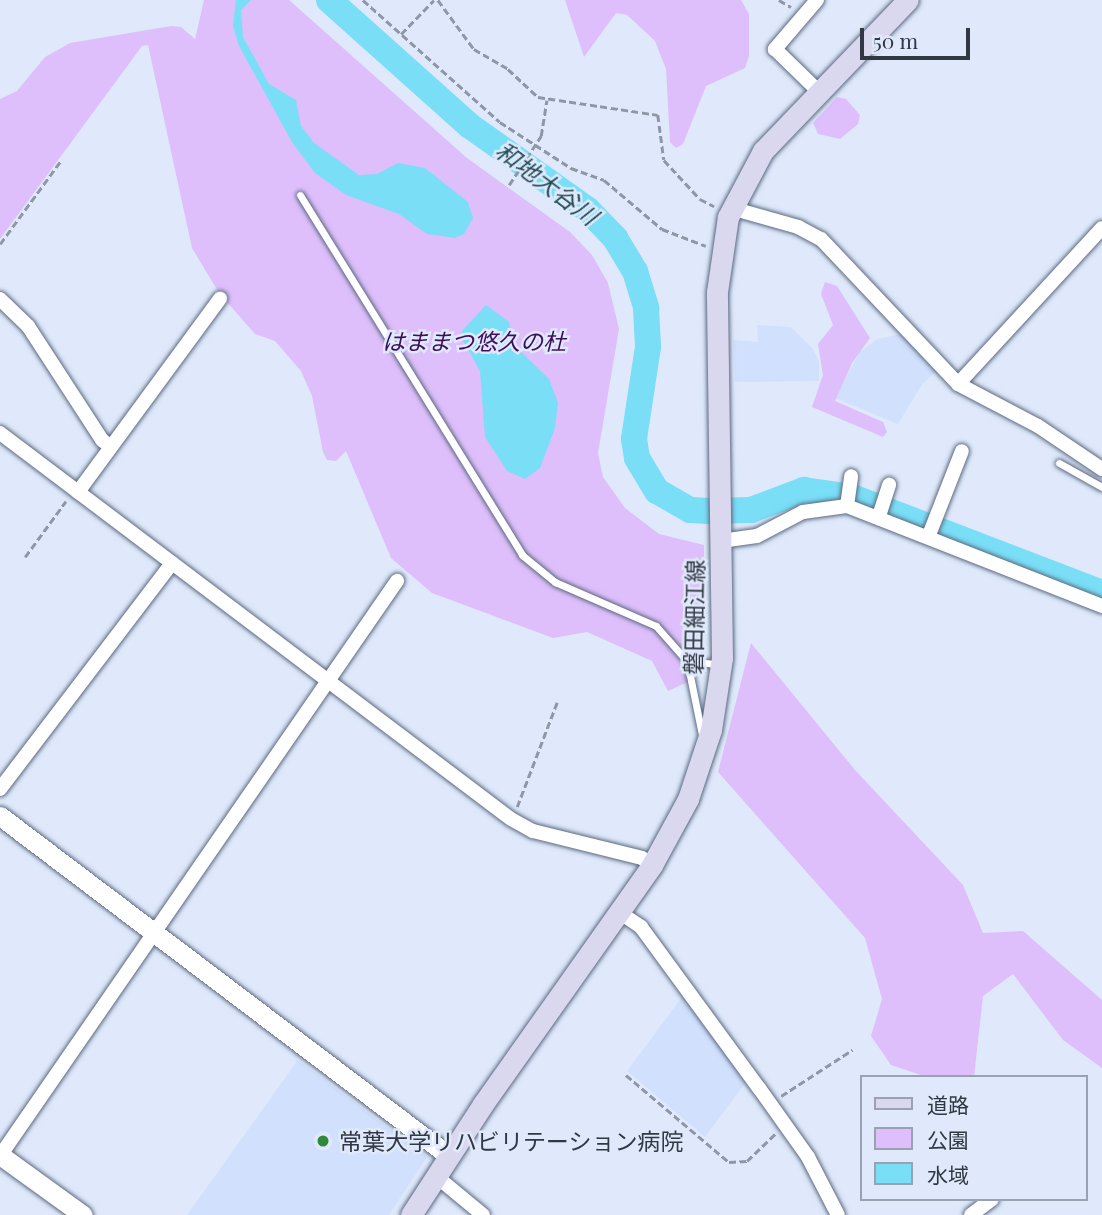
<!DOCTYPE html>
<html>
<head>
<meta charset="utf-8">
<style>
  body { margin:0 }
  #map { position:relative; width:1102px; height:1215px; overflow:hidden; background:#dfe9fb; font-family:"Playfair Display","Noto Sans JP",serif }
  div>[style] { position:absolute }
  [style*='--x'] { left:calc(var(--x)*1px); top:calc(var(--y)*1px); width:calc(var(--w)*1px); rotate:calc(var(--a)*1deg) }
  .built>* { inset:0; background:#d0e0fd }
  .green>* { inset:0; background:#debffb }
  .water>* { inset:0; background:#79def6 }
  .river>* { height:26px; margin:-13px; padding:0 13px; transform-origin:13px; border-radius:13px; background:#79def6 }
  .path>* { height:2.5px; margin-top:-1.25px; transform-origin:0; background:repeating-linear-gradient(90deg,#8f97a6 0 7px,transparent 0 10.5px) }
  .roads { filter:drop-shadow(0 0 2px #5b6982) drop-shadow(0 0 2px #5b6982) }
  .service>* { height:7px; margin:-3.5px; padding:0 3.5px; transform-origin:3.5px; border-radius:3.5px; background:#fff }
  .minor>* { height:14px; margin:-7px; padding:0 7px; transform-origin:7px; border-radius:7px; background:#fff }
  .tertiary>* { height:19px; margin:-9.5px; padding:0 9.5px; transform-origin:9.5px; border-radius:9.5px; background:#fff }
  .secondary>* { height:21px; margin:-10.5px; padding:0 10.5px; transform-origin:10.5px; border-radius:10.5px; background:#d9d8ef }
  .dots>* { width:19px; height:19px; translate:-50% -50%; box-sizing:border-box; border:4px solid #dfe9fb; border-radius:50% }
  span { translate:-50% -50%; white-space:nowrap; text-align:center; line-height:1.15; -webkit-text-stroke:5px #dfe9fb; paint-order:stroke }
  .park-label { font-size:23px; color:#3e0d5c; font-style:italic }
  .street-label { font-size:23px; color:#313743 }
  .poi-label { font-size:23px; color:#313743 }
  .left { translate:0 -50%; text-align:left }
  .water-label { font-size:24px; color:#1f4c57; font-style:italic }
  .legend { position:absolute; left:860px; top:1075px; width:228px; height:126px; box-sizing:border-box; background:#dfe9fb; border:2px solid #99a2b1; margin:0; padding:9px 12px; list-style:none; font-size:21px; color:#313743 }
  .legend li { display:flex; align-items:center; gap:14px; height:35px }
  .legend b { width:35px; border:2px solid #99a2b1 }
  .scale { position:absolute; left:860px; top:28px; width:110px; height:32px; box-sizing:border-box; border:4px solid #313743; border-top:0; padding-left:9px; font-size:21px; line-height:24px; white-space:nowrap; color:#313743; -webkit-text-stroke:5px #dfe9fb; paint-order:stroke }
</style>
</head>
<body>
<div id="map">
  <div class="built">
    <div style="clip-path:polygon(757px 325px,791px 327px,813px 349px,819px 361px,819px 381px,735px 382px,733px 340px,758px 342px)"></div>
    <div style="clip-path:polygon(902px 334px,937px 371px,923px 383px,898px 424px,835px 398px,859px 353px,877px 339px)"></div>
    <div style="clip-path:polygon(683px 996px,746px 1082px,705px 1137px,627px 1071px)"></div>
    <div style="clip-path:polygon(298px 1060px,427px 1157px,389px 1215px,187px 1215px)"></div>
  </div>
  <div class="green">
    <div style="clip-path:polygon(204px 0,289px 0,467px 158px,570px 232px,592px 255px,608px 283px,619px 329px,598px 453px,603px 477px,625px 508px,659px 534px,704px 545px,704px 672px,695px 673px,694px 679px,668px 691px,652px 661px,587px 632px,553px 638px,432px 593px,391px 558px,346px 451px,336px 461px,327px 460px,323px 452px,312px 396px,301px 371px,275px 341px,255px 334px,219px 293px,192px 248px,148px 45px,142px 46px,0 239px,0 99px,17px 91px,45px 57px,70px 43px,171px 26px,181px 27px,195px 39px)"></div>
    <div style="clip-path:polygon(565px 0,741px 0,749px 14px,749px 56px,745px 68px,706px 86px,683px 144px,676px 148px,670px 142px,666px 69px,655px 41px,627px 15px,616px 13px,584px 57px)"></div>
    <div style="clip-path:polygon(837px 97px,846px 99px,860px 115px,858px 124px,840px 139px,818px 134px,813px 123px)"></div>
    <div style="clip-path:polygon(825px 282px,837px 286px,870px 338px,852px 363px,835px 401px,883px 422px,887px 432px,883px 437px,812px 407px,823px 375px,818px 344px,833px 325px,821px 294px)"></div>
    <div style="clip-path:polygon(751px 643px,855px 770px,963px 885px,983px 933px,1023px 931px,1102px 1000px,1102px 1068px,1063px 1040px,1013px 974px,983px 996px,974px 1077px,927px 1077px,891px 1065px,871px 1036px,882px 999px,865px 938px,718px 772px)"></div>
  </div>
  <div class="water">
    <div style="clip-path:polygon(236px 0,251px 0,241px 10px,243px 37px,269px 84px,296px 100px,301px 126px,314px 143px,359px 175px,377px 174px,398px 163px,425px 168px,468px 202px,473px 218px,464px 234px,455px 238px,427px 234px,399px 214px,346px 195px,315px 173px,292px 142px,239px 46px,233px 26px)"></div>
    <div style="clip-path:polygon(486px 305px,509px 322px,512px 343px,549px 379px,558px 403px,555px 428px,540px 468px,525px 479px,507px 471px,485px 437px,480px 371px,462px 339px,462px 331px)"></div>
  </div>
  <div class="river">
    <div style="--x:329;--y:0;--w:189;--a:41.8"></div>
    <div style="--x:470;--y:126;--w:145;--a:35.4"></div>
    <div style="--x:588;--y:210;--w:39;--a:46"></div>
    <div style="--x:615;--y:238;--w:39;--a:59"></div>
    <div style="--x:635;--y:271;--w:39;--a:73"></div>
    <div style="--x:646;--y:308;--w:39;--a:87"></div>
    <div style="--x:648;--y:347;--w:93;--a:98.7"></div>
    <div style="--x:634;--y:439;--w:19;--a:81"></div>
    <div style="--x:637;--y:458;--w:39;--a:59"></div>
    <div style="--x:657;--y:491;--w:38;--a:30"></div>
    <div style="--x:690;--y:510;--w:19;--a:3"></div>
    <div style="--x:709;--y:511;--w:42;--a:-1.4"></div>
    <div style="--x:751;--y:510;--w:57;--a:-20.7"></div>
    <div style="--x:804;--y:490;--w:49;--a:8.3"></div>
    <div style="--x:852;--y:497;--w:268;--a:21"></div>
  </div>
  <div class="path">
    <div style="--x:363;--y:0;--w:183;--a:41.7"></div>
    <div style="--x:500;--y:122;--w:85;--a:32.9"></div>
    <div style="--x:571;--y:168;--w:35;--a:20"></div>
    <div style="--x:604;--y:180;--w:76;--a:40.2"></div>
    <div style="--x:662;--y:229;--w:47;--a:21.1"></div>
    <div style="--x:438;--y:0;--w:61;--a:53.7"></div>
    <div style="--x:474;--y:49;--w:39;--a:30"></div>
    <div style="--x:508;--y:69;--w:41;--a:43"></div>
    <div style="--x:538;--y:97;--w:121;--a:8.5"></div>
    <div style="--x:658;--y:115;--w:45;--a:82.4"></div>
    <div style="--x:664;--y:160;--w:53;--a:47.3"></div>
    <div style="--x:700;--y:199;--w:16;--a:27"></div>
    <div style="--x:779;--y:0;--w:14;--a:30"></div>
    <div style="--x:401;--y:34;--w:47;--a:-45.9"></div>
    <div style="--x:509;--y:185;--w:59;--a:-56.9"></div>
    <div style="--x:541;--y:136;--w:36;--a:-81"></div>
    <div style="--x:0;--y:244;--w:105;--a:-53.9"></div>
    <div style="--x:25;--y:557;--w:69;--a:-53.8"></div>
    <div style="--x:517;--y:807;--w:112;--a:-69.1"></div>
    <div style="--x:626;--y:1075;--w:135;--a:40.2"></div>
    <div style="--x:729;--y:1162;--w:18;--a:-3"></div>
    <div style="--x:747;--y:1161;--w:39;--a:-44"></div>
    <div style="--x:781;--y:1096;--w:85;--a:-32.9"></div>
  </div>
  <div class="roads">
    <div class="service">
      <div style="--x:300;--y:195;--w:423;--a:58.3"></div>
      <div style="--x:522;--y:555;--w:43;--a:39.3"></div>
      <div style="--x:555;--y:582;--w:110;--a:23.5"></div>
      <div style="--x:656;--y:626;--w:47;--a:48.5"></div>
      <div style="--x:687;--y:661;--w:76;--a:78.5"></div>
      <div style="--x:1059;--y:463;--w:49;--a:29.2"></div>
      <div style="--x:687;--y:661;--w:30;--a:6"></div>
    </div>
    <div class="minor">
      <div style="--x:817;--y:0;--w:65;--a:130.6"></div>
      <div style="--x:775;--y:49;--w:62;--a:44.3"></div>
      <div style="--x:731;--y:208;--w:70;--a:15.8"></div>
      <div style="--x:798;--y:227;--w:26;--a:28"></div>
      <div style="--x:821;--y:239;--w:199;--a:46.6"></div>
      <div style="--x:958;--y:384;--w:90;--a:27.7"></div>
      <div style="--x:1038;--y:426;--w:77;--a:33.9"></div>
      <div style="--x:0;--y:299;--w:39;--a:44"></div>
      <div style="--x:28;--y:326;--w:136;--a:57"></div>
      <div style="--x:102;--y:440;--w:11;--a:38"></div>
      <div style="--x:958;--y:384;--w:212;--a:-47.3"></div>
      <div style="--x:0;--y:433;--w:640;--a:37.07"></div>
      <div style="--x:511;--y:819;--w:25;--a:29"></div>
      <div style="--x:533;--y:831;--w:112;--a:13.9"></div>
      <div style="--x:642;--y:858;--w:12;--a:35"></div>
      <div style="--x:78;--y:492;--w:240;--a:-53.7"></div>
      <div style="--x:847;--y:506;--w:30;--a:-82"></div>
      <div style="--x:879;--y:516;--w:33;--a:-72"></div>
      <div style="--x:929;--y:535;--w:90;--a:-68.6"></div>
      <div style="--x:721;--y:541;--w:36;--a:-8"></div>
      <div style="--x:757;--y:536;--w:52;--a:-27.6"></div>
      <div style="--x:803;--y:512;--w:44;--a:-7.8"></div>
      <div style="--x:847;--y:506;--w:274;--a:21.4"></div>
      <div style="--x:0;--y:789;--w:284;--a:-52.7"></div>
      <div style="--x:619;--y:912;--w:27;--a:34"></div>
      <div style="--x:641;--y:927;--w:200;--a:53.8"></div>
      <div style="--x:759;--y:1088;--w:85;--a:54.6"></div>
      <div style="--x:808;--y:1157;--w:65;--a:62.7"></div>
      <div style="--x:0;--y:1156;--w:699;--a:-55.38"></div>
      <div style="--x:436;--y:1176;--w:61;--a:39.7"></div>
      <div style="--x:971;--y:1215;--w:26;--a:-37"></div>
    </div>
    <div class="tertiary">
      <div style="--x:0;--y:816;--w:563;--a:37.13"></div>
      <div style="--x:0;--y:1155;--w:102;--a:35.9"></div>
    </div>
    <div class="secondary">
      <div style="--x:411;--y:1215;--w:132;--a:-57"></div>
      <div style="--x:483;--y:1104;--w:293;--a:-54.7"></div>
      <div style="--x:652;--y:865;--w:75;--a:-61.4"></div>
      <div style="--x:688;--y:799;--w:73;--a:-71.6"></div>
      <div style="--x:711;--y:730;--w:73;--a:-81.3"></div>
      <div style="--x:722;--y:658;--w:366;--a:-90.8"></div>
      <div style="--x:717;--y:292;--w:76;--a:-81.7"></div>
      <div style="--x:728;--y:217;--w:75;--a:-62.1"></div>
      <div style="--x:763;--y:151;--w:209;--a:-46.2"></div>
    </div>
  </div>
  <div class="dots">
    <div style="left:323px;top:1141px;background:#308939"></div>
  </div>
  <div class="park-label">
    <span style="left:474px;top:341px">はままつ悠久の杜</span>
  </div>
  <div class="street-label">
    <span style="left:694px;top:617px;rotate:-89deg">磐田細江線</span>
  </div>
  <div class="poi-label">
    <span class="left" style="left:339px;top:1141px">常葉大学リハビリテーション病院</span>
  </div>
  <div class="water-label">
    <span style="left:547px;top:183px;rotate:37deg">和地大谷川</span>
  </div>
  <ul class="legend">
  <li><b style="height:9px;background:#d9d8ef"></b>道路</li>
  <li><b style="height:19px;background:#debffb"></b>公園</li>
  <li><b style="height:19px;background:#79def6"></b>水域</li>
  </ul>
  <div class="scale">50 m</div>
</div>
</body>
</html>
